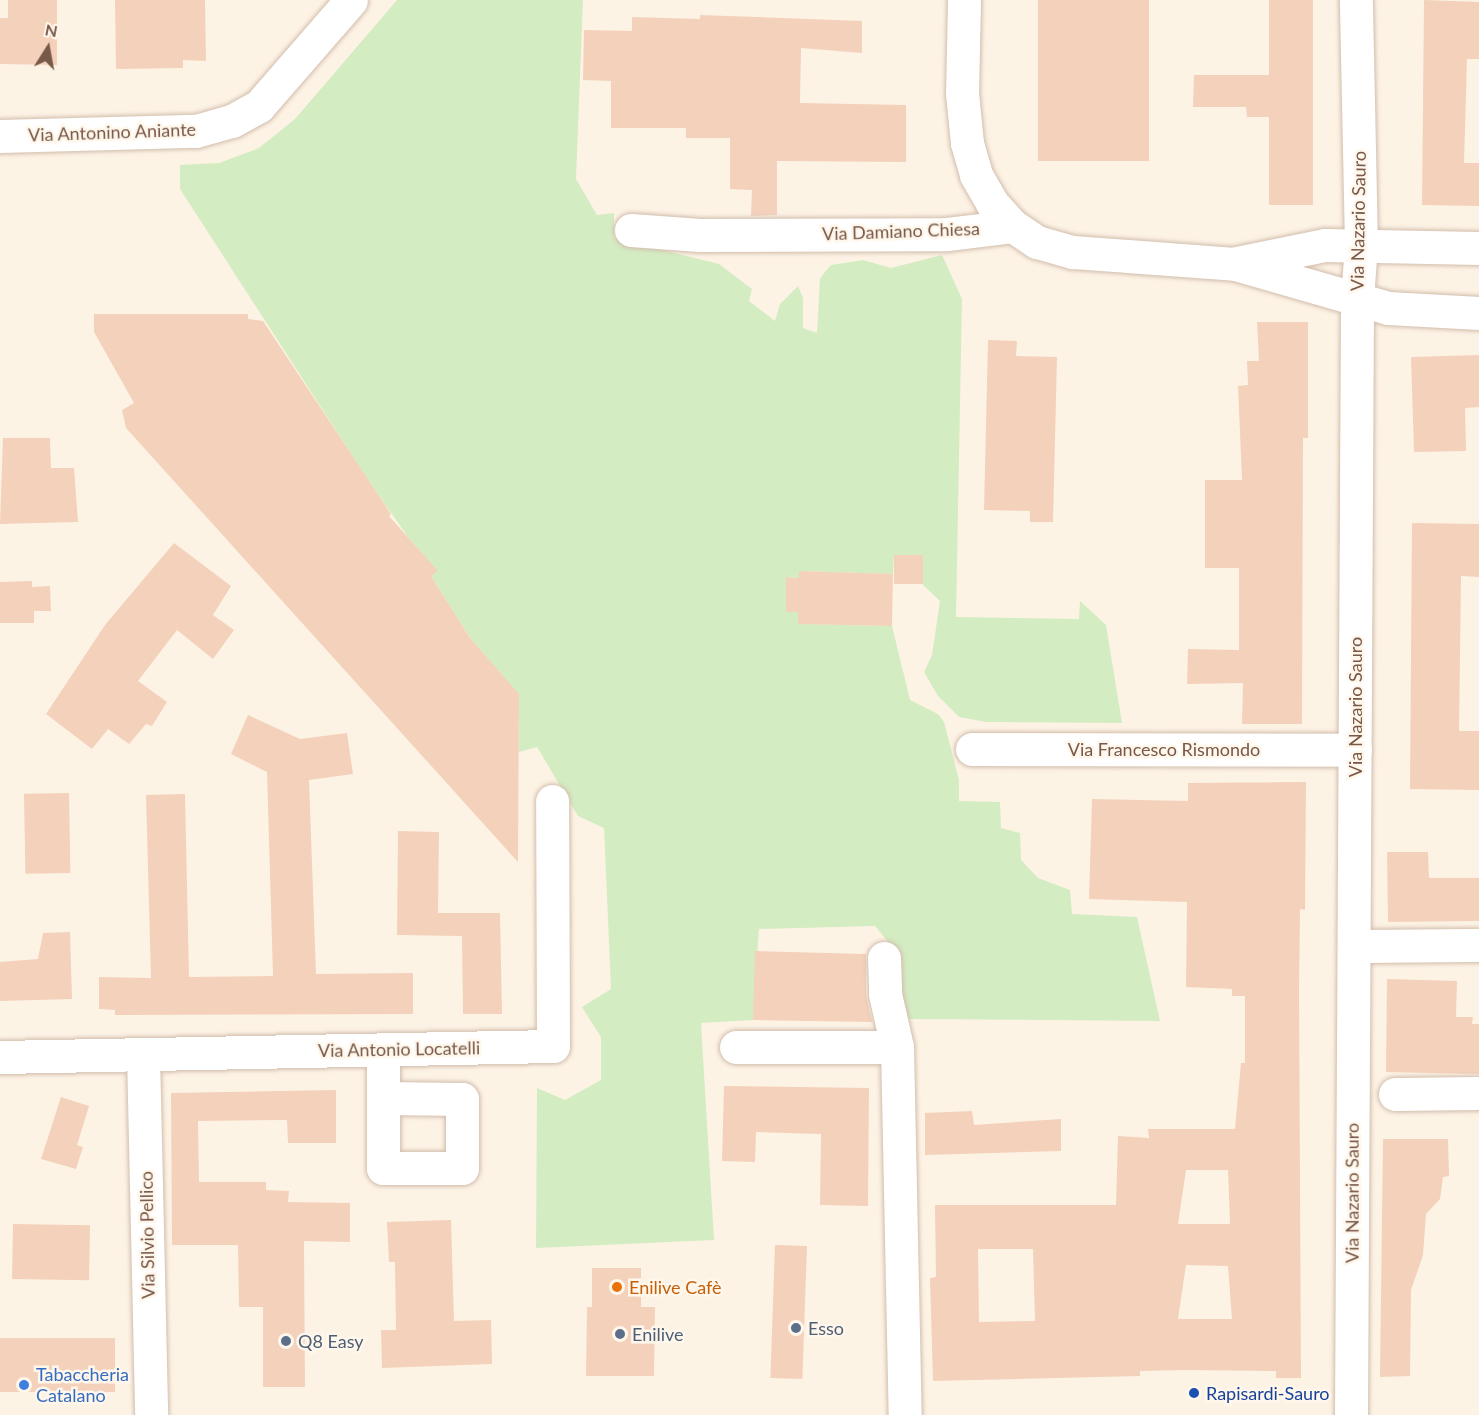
<!DOCTYPE html>
<html>
<head>
<meta charset="utf-8">
<style>
  body { margin:0 }
  #map { position:relative; width:1479px; height:1415px; overflow:hidden; background:#fdf3e5; font-family:Lato,sans-serif }
  div>[style] { position:absolute }
  [style*='--x'] { left:calc(var(--x)*1px); top:calc(var(--y)*1px); width:calc(var(--w)*1px); rotate:calc(var(--a)*1deg) }
  .green>* { inset:0; background:#d4ecc2 }
  .building>* { inset:0; background:#f4d1bb; transform-origin:0 0 }
  .roads { filter:drop-shadow(0 0 2px #d2bdac) drop-shadow(0 0 2px #d2bdac) }
  .minor>* { height:33px; margin:-16.5px; padding:0 16.5px; transform-origin:16.5px; border-radius:16.5px; background:#fff }
  .dots>* { width:16px; height:16px; translate:-50% -50%; box-sizing:border-box; border:3px solid #fff7ec; border-radius:50% }
  span { translate:-50% -50%; white-space:nowrap; text-align:center; line-height:1.15; -webkit-text-stroke:5px #fff7ec; paint-order:stroke }
  .street-label { font-size:18px; color:#785848 }
  .food-label { font-size:18px; color:#c56008 }
  .left { translate:0 -50%; text-align:left }
  .service-label { font-size:18px; color:#4e5e75 }
  .shop-label { font-size:18px; color:#366cbe }
  .transit-label { font-size:18px; color:#164399 }
  .north { position:absolute; left:18px; top:18px; width:60px; height:60px; -webkit-text-stroke:4px #fff7ec; paint-order:stroke; rotate:11deg; font-size:16px; font-weight:700; line-height:24px; text-align:center; color:#785848 }
  .north::after { content:''; display:block; margin:auto; width:21px; height:27px; background:#785848; clip-path:polygon(50% 0,100% 100%,50% 72%,0 100%) }
</style>
</head>
<body>
<div id="map">
  <div class="green">
    <div style="clip-path:polygon(397px 0,583px 0,576px 179px,597px 215px,614px 213px,614px 238px,719px 264px,752px 289px,749px 301px,775px 321px,780px 304px,798px 286px,803px 298px,803px 328px,817px 333px,820px 278px,831px 265px,863px 260px,891px 268px,942px 255px,962px 299px,956px 617px,1079px 619px,1080px 601px,1106px 625px,1122px 723px,986px 722px,959px 717px,938px 696px,924px 672px,932px 655px,940px 601px,923px 585px,923px 555px,894px 555px,893px 574px,800px 571px,799px 578px,786px 577px,786px 611px,798px 612px,799px 624px,892px 626px,910px 700px,938px 714px,944px 722px,959px 780px,959px 801px,1000px 802px,1001px 828px,1020px 833px,1021px 860px,1038px 878px,1070px 890px,1072px 914px,1137px 917px,1160px 1021px,909px 1019px,897px 986px,895px 950px,875px 926px,759px 929px,753px 1020px,701px 1023px,714px 1240px,536px 1248px,537px 1088px,565px 1100px,601px 1080px,601px 1037px,582px 1007px,611px 989px,604px 828px,578px 816px,537px 747px,519px 752px,519px 716px,498px 684px,505px 679px,470px 638px,431px 576px,437px 571px,408px 537px,366px 477px,180px 189px,180px 165px,219px 163px,259px 148px,295px 119px)"></div>
  </div>
  <div class="building">
    <div style="clip-path:polygon(8px 0,57px 0,57px 65px,0 64px,0 18px,8px 18px)"></div>
    <div style="clip-path:polygon(115px 0,205px 0,206px 61px,183px 60px,183px 68px,116px 69px)"></div>
    <div style="left:1038px;top:0;width:111px;height:161px"></div>
    <div style="clip-path:polygon(1269px 0,1313px 0,1313px 205px,1269px 205px,1269px 117px,1247px 117px,1246px 107px,1193px 107px,1194px 75px,1269px 75px)"></div>
    <div style="clip-path:polygon(1424px 0,1479px 2px,1479px 59px,1467px 59px,1464px 163px,1479px 163px,1479px 206px,1422px 205px)"></div>
    <div style="clip-path:polygon(700px 15px,862px 21px,862px 53px,801px 48px,800px 103px,906px 105px,906px 162px,777px 161px,777px 215px,751px 216px,752px 190px,730px 189px,730px 138px,686px 138px,686px 128px,611px 128px,611px 81px,583px 80px,584px 30px,632px 31px,632px 17px,700px 19px)"></div>
    <div style="clip-path:polygon(94px 314px,248px 314px,248px 319px,263px 321px,391px 514px,389px 516px,438px 571px,431px 576px,470px 638px,519px 694px,518px 862px,126px 428px,122px 410px,134px 403px,94px 332px)"></div>
    <div style="clip-path:polygon(1257px 322px,1308px 322px,1308px 438px,1303px 438px,1302px 724px,1242px 724px,1243px 683px,1187px 684px,1188px 649px,1239px 650px,1239px 568px,1205px 568px,1205px 480px,1242px 480px,1238px 386px,1248px 385px,1247px 361px,1259px 361px)"></div>
    <div style="clip-path:polygon(988px 340px,1017px 341px,1016px 356px,1057px 357px,1053px 522px,1030px 522px,1030px 511px,984px 510px)"></div>
    <div style="clip-path:polygon(1479px 355px,1479px 407px,1465px 408px,1466px 451px,1414px 452px,1411px 357px)"></div>
    <div style="clip-path:polygon(3px 438px,50px 438px,51px 468px,74px 468px,78px 522px,0 524px)"></div>
    <div style="clip-path:polygon(1412px 523px,1479px 524px,1479px 577px,1461px 576px,1459px 731px,1479px 731px,1479px 790px,1410px 789px)"></div>
    <div style="clip-path:polygon(174px 543px,231px 586px,213px 615px,234px 630px,213px 659px,177px 630px,138px 681px,167px 702px,152px 726px,146px 724px,129px 744px,108px 729px,92px 749px,46px 714px,105px 625px)"></div>
    <div style="left:894px;top:555px;width:29px;height:29px"></div>
    <div style="clip-path:polygon(799px 571px,893px 574px,892px 626px,798px 624px,798px 612px,786px 612px,786px 577px,799px 578px)"></div>
    <div style="clip-path:polygon(32px 581px,32px 587px,50px 586px,51px 611px,34px 611px,34px 623px,0 623px,0 582px)"></div>
    <div style="clip-path:polygon(248px 715px,300px 739px,347px 733px,353px 774px,309px 780px,316px 974px,413px 973px,413px 1014px,115px 1015px,115px 1010px,99px 1009px,99px 977px,151px 978px,146px 795px,185px 794px,189px 977px,273px 976px,267px 772px,231px 754px)"></div>
    <div style="clip-path:polygon(evenodd,1306px 782px,1305px 910px,1300px 909px,1299px 990px,1301px 1378px,1276px 1378px,1276px 1371px,1187px 1370px,1140px 1371px,1140px 1376px,933px 1381px,930px 1278px,936px 1277px,935px 1205px,1116px 1205px,1118px 1136px,1149px 1138px,1148px 1129px,1235px 1129px,1241px 1063px,1245px 1063px,1245px 996px,1232px 996px,1232px 989px,1186px 987px,1187px 902px,1089px 899px,1092px 799px,1188px 801px,1188px 783px,1306px 782px,1186px 1170px,1228px 1170px,1230px 1224px,1178px 1224px,1186px 1170px,1306px 782px,978px 1249px,1033px 1249px,1035px 1321px,979px 1322px,978px 1249px,1306px 782px,1186px 1265px,1228px 1266px,1232px 1319px,1178px 1319px,1186px 1265px)"></div>
    <div style="left:69px;top:793px;width:80px;height:45px;rotate:89deg"></div>
    <div style="clip-path:polygon(398px 831px,439px 832px,438px 913px,500px 913px,502px 1014px,463px 1014px,462px 936px,397px 935px)"></div>
    <div style="clip-path:polygon(1387px 852px,1428px 852px,1429px 878px,1479px 878px,1479px 921px,1388px 922px)"></div>
    <div style="clip-path:polygon(70px 932px,72px 999px,0 1001px,0 962px,38px 959px,43px 933px)"></div>
    <div style="clip-path:polygon(755px 951px,866px 954px,866px 995px,872px 1022px,753px 1020px)"></div>
    <div style="clip-path:polygon(1387px 979px,1457px 981px,1456px 1017px,1473px 1017px,1472px 1024px,1479px 1024px,1479px 1074px,1386px 1072px)"></div>
    <div style="clip-path:polygon(724px 1086px,869px 1088px,868px 1206px,820px 1205px,821px 1134px,756px 1132px,755px 1162px,722px 1161px)"></div>
    <div style="clip-path:polygon(336px 1090px,336px 1143px,288px 1143px,287px 1120px,198px 1121px,199px 1182px,266px 1182px,266px 1190px,289px 1191px,288px 1202px,350px 1203px,350px 1242px,304px 1241px,305px 1387px,263px 1387px,263px 1307px,239px 1307px,238px 1245px,172px 1245px,171px 1093px)"></div>
    <div style="clip-path:polygon(61px 1097px,89px 1106px,77px 1145px,83px 1147px,76px 1169px,41px 1159px)"></div>
    <div style="clip-path:polygon(972px 1111px,974px 1125px,1061px 1119px,1061px 1151px,925px 1155px,925px 1113px)"></div>
    <div style="clip-path:polygon(1383px 1139px,1448px 1139px,1449px 1176px,1443px 1177px,1440px 1199px,1426px 1214px,1423px 1255px,1411px 1290px,1410px 1376px,1380px 1377px)"></div>
    <div style="clip-path:polygon(451px 1220px,454px 1321px,491px 1320px,492px 1364px,382px 1368px,381px 1330px,396px 1330px,395px 1262px,389px 1262px,387px 1222px)"></div>
    <div style="left:13px;top:1224px;width:77px;height:55px;rotate:1deg"></div>
    <div style="left:775px;top:1245px;width:32px;height:133px;rotate:2deg"></div>
    <div style="clip-path:polygon(592px 1268px,641px 1268px,641px 1307px,655px 1307px,654px 1376px,586px 1376px,587px 1307px,592px 1307px)"></div>
    <div style="left:115px;top:1338px;width:54px;height:115px;rotate:90deg"></div>
  </div>
  <div class="roads">
    <div class="minor">
      <div style="--x:964;--y:0;--w:93;--a:91.2"></div>
      <div style="--x:962;--y:93;--w:50;--a:84.3"></div>
      <div style="--x:967;--y:143;--w:33;--a:74"></div>
      <div style="--x:976;--y:175;--w:32;--a:60"></div>
      <div style="--x:992;--y:203;--w:31;--a:48"></div>
      <div style="--x:0;--y:136;--w:196;--a:-1.5"></div>
      <div style="--x:196;--y:131;--w:37;--a:-16"></div>
      <div style="--x:232;--y:121;--w:31;--a:-29"></div>
      <div style="--x:259;--y:106;--w:140;--a:-49"></div>
      <div style="--x:631;--y:230;--w:69;--a:4.1"></div>
      <div style="--x:700;--y:235;--w:247;--a:-0.2"></div>
      <div style="--x:947;--y:234;--w:66;--a:-6.9"></div>
      <div style="--x:1013;--y:226;--w:29;--a:34"></div>
      <div style="--x:1037;--y:242;--w:37;--a:16"></div>
      <div style="--x:1073;--y:252;--w:162;--a:4.2"></div>
      <div style="--x:1235;--y:264;--w:159;--a:16"></div>
      <div style="--x:1388;--y:308;--w:91;--a:3.1"></div>
      <div style="--x:1237;--y:263;--w:90;--a:-11.6"></div>
      <div style="--x:1325;--y:245;--w:154;--a:1.1"></div>
      <div style="--x:972;--y:749;--w:383;--a:0.1"></div>
      <div style="--x:1354;--y:946;--w:125;--a:-0.5"></div>
      <div style="--x:884;--y:958;--w:36;--a:88"></div>
      <div style="--x:885;--y:994;--w:54;--a:77.2"></div>
      <div style="--x:897;--y:1047;--w:368;--a:88.8"></div>
      <div style="--x:736;--y:1047;--w:161;--a:0"></div>
      <div style="--x:143;--y:1054;--w:361;--a:88.7"></div>
      <div style="--x:0;--y:1057;--w:553;--a:-1.14"></div>
      <div style="--x:553;--y:1046;--w:245;--a:-90.2"></div>
      <div style="--x:1395;--y:1094;--w:84;--a:-0.7"></div>
      <div style="--x:383;--y:1098;--w:79;--a:0.7"></div>
      <div style="--x:462;--y:1099;--w:69;--a:90"></div>
      <div style="--x:462;--y:1168;--w:79;--a:180"></div>
      <div style="--x:383;--y:1168;--w:119;--a:-90"></div>
      <div style="--x:1351;--y:1415;--w:1116;--a:-89.69"></div>
      <div style="--x:1357;--y:299;--w:54;--a:-85.8"></div>
      <div style="--x:1361;--y:245;--w:245;--a:-91.2"></div>
    </div>
  </div>
  <div class="dots">
    <div style="left:617px;top:1287px;background:#e8710a"></div>
    <div style="left:796px;top:1328px;background:#5c6f8a"></div>
    <div style="left:620px;top:1334px;background:#5c6f8a"></div>
    <div style="left:286px;top:1341px;background:#5c6f8a"></div>
    <div style="left:24px;top:1385px;background:#3f7fe0"></div>
    <div style="left:1194px;top:1393px;background:#1a4fb4"></div>
  </div>
  <div class="street-label">
    <span style="left:112px;top:132px;rotate:-2deg">Via Antonino Aniante</span>
    <span style="left:1358px;top:221px;rotate:-89deg">Via Nazario Sauro</span>
    <span style="left:901px;top:231px;rotate:-2deg">Via Damiano Chiesa</span>
    <span style="left:1355px;top:707px;rotate:-90deg">Via Nazario Sauro</span>
    <span style="left:1164px;top:749px">Via Francesco Rismondo</span>
    <span style="left:399px;top:1049px;rotate:-1deg">Via Antonio Locatelli</span>
    <span style="left:1352px;top:1193px;rotate:-90deg">Via Nazario Sauro</span>
    <span style="left:147px;top:1235px;rotate:-91deg">Via Silvio Pellico</span>
  </div>
  <div class="food-label">
    <span class="left" style="left:629px;top:1287px">Enilive Cafè</span>
  </div>
  <div class="service-label">
    <span class="left" style="left:808px;top:1328px">Esso</span>
    <span class="left" style="left:632px;top:1334px">Enilive</span>
    <span class="left" style="left:298px;top:1341px">Q8 Easy</span>
  </div>
  <div class="shop-label">
    <span class="left" style="left:36px;top:1385px">Tabaccheria<br>Catalano</span>
  </div>
  <div class="transit-label">
    <span class="left" style="left:1206px;top:1393px">Rapisardi-Sauro</span>
  </div>
  <div class="north">N</div>
</div>
</body>
</html>
